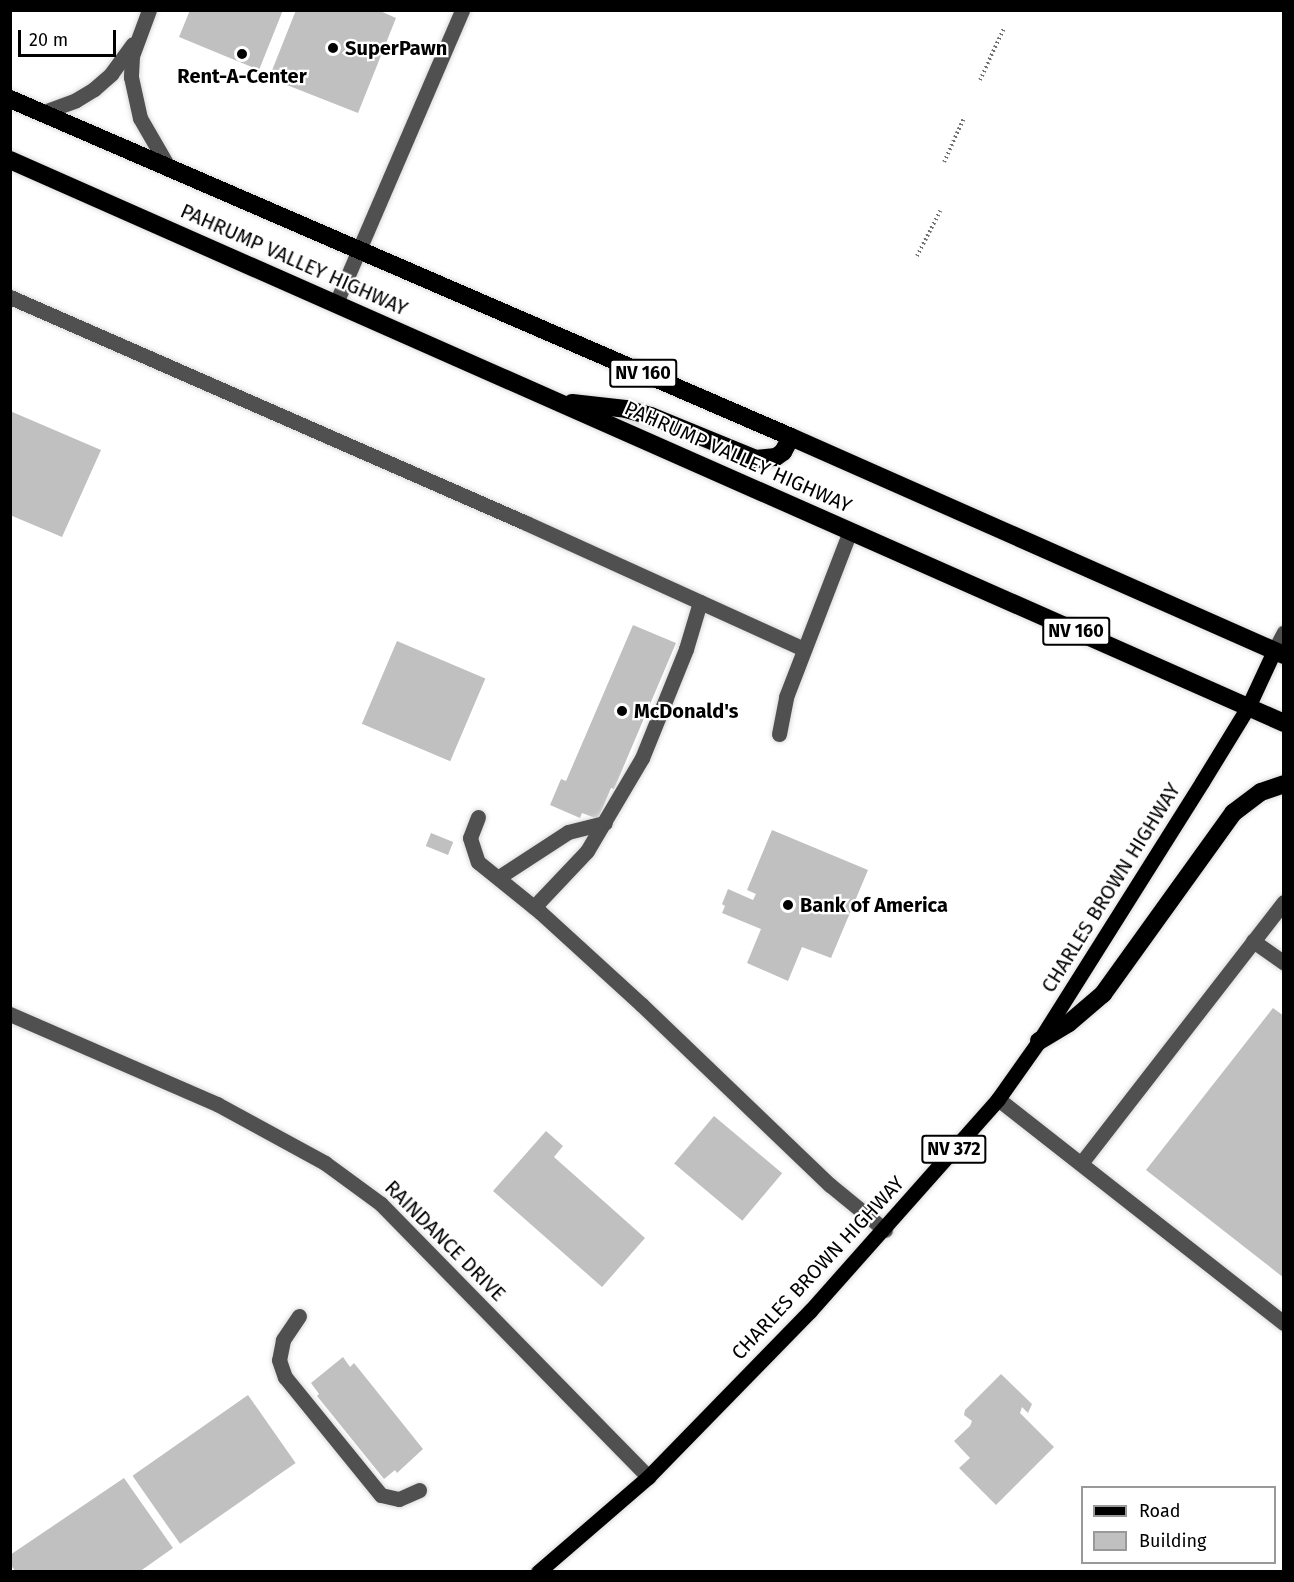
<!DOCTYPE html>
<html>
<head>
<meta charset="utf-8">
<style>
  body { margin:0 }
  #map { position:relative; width:1294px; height:1582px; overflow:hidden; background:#fff; font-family:"Fira Sans",sans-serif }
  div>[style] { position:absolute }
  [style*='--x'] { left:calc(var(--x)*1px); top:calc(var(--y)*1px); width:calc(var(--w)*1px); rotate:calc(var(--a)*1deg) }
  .building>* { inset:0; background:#c0c0c0; transform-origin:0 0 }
  .path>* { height:4px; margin-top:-2px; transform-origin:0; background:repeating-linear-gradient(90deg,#727272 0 1.5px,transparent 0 4.5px) }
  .roads { filter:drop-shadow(0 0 2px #dbdbdb) drop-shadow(0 0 2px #dbdbdb) }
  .minor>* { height:15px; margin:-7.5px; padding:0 7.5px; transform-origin:7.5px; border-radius:7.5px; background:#505050 }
  .major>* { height:15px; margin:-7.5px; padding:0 7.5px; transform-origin:7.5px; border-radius:7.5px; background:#000 }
  .highway>* { height:18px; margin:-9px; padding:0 9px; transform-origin:9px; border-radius:9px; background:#000 }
  .dots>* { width:16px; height:16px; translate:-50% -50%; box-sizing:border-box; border:3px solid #fff; border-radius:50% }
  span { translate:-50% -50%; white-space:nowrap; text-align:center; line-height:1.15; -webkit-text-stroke:4.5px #fff; paint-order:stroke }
  .shield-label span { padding:2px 4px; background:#fff; border:2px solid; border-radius:4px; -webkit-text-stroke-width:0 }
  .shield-label { font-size:18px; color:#000; font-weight:700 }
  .poi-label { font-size:20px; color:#000; font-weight:700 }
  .left { translate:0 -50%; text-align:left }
  .street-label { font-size:20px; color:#000 }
  .frame { position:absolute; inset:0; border:12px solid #000; pointer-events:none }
  .legend { position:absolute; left:1081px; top:1486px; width:195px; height:78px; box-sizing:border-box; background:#fff; border:2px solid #999; margin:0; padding:8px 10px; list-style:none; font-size:18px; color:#000 }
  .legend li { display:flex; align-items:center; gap:12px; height:30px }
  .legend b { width:30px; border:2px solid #999 }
  .scale { position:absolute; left:18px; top:30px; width:98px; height:27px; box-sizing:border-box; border:3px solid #000; border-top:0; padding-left:8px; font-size:18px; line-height:21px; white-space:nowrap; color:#000; -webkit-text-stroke:4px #fff; paint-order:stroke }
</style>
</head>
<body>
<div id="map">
  <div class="building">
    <div style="clip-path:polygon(190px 10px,283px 10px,259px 70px,179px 37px)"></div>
    <div style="clip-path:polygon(296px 10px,378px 10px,396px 18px,358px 113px,269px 78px)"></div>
    <div style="clip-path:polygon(10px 411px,101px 450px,62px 537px,10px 515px)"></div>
    <div style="clip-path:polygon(633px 625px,676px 643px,614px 789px,611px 788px,598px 819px,582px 813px,580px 818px,550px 805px,561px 779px,566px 781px)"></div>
    <div style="left:397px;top:641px;width:96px;height:90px;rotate:23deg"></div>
    <div style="clip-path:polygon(772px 830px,868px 870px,831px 958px,802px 947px,788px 981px,747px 963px,761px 929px,722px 913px,725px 906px,722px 904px,728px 889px,753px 900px,756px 894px,747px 890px)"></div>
    <div style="left:431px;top:833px;width:24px;height:14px;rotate:22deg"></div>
    <div style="clip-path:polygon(1273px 1008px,1284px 1016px,1284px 1278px,1146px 1170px)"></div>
    <div style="left:714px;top:1116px;width:89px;height:62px;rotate:40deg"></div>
    <div style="clip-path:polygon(546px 1131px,563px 1146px,554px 1157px,645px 1238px,602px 1287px,493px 1191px)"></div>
    <div style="clip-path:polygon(343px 1357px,350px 1367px,354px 1363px,423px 1449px,397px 1473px,395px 1470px,384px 1479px,317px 1396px,319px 1394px,311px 1383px)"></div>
    <div style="clip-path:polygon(1001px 1374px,1032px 1404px,1028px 1413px,1022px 1407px,1020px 1413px,1054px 1447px,996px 1505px,959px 1468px,970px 1458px,954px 1441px,970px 1426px,972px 1421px,964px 1415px,965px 1410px)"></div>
    <div style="left:248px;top:1395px;width:83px;height:141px;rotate:55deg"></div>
    <div style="clip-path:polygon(124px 1478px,173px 1548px,139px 1572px,16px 1572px,10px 1564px,10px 1555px)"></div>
  </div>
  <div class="path">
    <div style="--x:980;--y:80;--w:57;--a:-65.2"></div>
    <div style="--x:944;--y:162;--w:48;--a:-65.6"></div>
    <div style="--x:917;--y:256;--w:51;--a:-62.9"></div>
  </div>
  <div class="roads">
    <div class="minor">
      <div style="--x:149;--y:10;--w:49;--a:110.3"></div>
      <div style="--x:132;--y:56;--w:21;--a:93"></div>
      <div style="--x:131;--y:77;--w:42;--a:77.6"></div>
      <div style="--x:140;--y:118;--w:58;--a:59.9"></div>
      <div style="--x:41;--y:113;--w:37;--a:-20"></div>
      <div style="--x:76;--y:100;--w:21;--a:-31"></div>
      <div style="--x:94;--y:89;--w:23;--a:-41"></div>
      <div style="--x:111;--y:74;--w:37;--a:-54"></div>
      <div style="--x:10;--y:297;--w:563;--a:23.65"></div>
      <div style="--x:526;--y:523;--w:305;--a:24.4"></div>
      <div style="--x:336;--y:303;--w:319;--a:-66.7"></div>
      <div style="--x:1274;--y:651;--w:21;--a:-62"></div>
      <div style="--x:779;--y:734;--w:38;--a:-79"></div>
      <div style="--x:786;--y:697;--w:178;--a:-68.9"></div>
      <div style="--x:478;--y:817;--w:22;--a:111"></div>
      <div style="--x:470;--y:838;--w:25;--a:72"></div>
      <div style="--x:478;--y:862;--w:80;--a:38.9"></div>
      <div style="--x:540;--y:912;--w:138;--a:42.4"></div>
      <div style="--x:642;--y:1005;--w:260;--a:43.8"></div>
      <div style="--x:830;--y:1185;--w:71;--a:39.3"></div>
      <div style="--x:499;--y:877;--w:82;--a:-33.1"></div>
      <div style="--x:568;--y:832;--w:38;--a:-14"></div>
      <div style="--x:534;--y:907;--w:77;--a:-46.6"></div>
      <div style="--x:587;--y:851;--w:108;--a:-59.4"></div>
      <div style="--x:642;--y:758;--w:118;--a:-68"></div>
      <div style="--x:686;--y:649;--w:49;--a:-73.4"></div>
      <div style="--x:1253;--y:941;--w:38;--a:35"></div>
      <div style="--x:10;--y:1014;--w:226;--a:23.5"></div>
      <div style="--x:217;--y:1104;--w:123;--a:28.6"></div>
      <div style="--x:325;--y:1163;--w:69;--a:36.2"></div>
      <div style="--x:381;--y:1204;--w:382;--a:45.6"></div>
      <div style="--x:998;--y:1099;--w:363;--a:38.1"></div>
      <div style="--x:1082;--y:1162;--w:329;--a:-52.2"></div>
      <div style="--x:299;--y:1316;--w:29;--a:124"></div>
      <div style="--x:283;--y:1340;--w:20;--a:101"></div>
      <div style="--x:279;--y:1360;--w:18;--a:71"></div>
      <div style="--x:285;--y:1377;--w:152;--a:50.9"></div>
      <div style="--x:381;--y:1495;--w:18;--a:13"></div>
      <div style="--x:399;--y:1499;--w:22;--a:-24"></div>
    </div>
    <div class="major">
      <div style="--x:538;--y:1572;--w:145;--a:-40.8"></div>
      <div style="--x:648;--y:1477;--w:232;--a:-45.7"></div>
      <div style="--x:810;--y:1311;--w:283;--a:-48.4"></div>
      <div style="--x:998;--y:1099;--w:71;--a:-54.7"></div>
      <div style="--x:1039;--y:1041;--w:306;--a:-57.8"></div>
      <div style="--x:1202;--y:782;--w:88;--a:-58.5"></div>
      <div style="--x:1248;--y:707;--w:62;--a:-65.1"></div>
    </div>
    <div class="highway">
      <div style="--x:10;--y:99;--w:851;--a:23.4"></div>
      <div style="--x:791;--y:437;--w:539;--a:23.85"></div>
      <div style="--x:10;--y:160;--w:1393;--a:23.84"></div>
      <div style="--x:572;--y:403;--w:54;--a:6.3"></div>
      <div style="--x:626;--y:409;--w:26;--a:16"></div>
      <div style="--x:651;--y:416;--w:113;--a:22.3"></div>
      <div style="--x:756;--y:459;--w:20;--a:-6"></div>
      <div style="--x:776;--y:457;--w:9;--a:-36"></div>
      <div style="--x:783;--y:452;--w:17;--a:-62"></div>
      <div style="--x:1039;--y:1041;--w:35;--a:-31"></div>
      <div style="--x:1069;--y:1023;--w:45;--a:-40.5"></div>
      <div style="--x:1103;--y:994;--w:223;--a:-54.3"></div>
      <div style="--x:1233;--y:813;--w:35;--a:-37"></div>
      <div style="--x:1261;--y:792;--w:24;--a:-19"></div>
    </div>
  </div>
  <div class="dots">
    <div style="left:333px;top:48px;background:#000"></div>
    <div style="left:242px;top:54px;background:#000"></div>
    <div style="left:622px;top:711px;background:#000"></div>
    <div style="left:788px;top:905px;background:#000"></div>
  </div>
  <div class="shield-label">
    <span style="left:643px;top:373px">NV 160</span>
    <span style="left:1076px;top:631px">NV 160</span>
    <span style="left:954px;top:1149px">NV 372</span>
  </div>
  <div class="poi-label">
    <span class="left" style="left:345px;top:48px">SuperPawn</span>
    <span style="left:242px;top:76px">Rent-A-Center</span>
    <span class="left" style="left:634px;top:711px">McDonald's</span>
    <span class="left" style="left:800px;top:905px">Bank of America</span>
  </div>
  <div class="street-label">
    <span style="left:294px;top:260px;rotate:24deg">PAHRUMP VALLEY HIGHWAY</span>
    <span style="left:738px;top:457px;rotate:24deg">PAHRUMP VALLEY HIGHWAY</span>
    <span style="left:1111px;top:888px;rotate:-58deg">CHARLES BROWN HIGHWAY</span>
    <span style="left:445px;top:1241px;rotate:45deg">RAINDANCE DRIVE</span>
    <span style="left:818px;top:1268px;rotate:-47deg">CHARLES BROWN HIGHWAY</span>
  </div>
  <div class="frame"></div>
  <ul class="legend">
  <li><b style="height:8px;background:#000"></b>Road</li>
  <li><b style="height:16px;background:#c0c0c0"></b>Building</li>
  </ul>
  <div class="scale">20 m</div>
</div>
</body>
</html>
